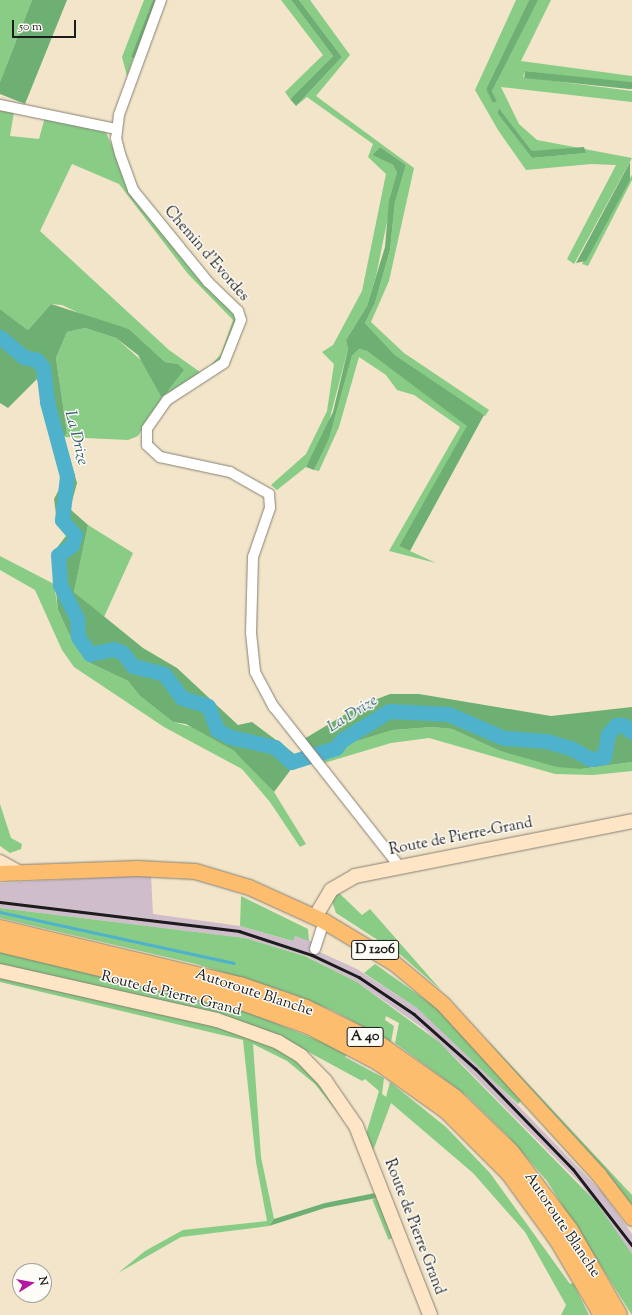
<!DOCTYPE html>
<html>
<head>
<meta charset="utf-8">
<style>
  body { margin:0 }
  #map { position:relative; width:632px; height:1315px; overflow:hidden; background:#f2e5ca; font-family:"Sorts Mill Goudy",serif }
  div>[style] { position:absolute }
  [style*='--x'] { left:calc(var(--x)*1px); top:calc(var(--y)*1px); width:calc(var(--w)*1px); rotate:calc(var(--a)*1deg) }
  .industrial>* { inset:0; background:#d0bdcc }
  .green>* { inset:0; background:#88cc86; transform-origin:0 0 }
  .forest>* { inset:0; background:#6eb073; transform-origin:0 0 }
  .stream>* { height:2.5px; margin:-1.25px; padding:0 1.25px; transform-origin:1.25px; border-radius:1.25px; background:#4fb2cd }
  .river>* { height:15px; margin:-7.5px; padding:0 7.5px; transform-origin:7.5px; border-radius:7.5px; background:#4fb2cd }
  .roads { filter:drop-shadow(0 0 1px #878073) drop-shadow(0 0 1px #878073) }
  .street>* { height:10px; margin:-5px; padding:0 5px; transform-origin:5px; border-radius:5px; background:#fff }
  .secondary>* { height:14px; margin:-7px; padding:0 7px; transform-origin:7px; border-radius:7px; background:#fee5c5 }
  .primary>* { height:15px; margin:-7.5px; padding:0 7.5px; transform-origin:7.5px; border-radius:7.5px; background:#fcbd6f }
  .highway>* { height:18px; margin:-9px; padding:0 9px; transform-origin:9px; border-radius:9px; background:#fcbd6f }
  .rail>* { height:2.5px; margin:-1.25px; padding:0 1.25px; transform-origin:1.25px; border-radius:1.25px; background:#1c1c1c }
  span { translate:-50% -50%; white-space:nowrap; text-align:center; line-height:1.15; -webkit-text-stroke:3px #fdfcf7; paint-order:stroke }
  .shield-label span { padding:1px 3px; background:#fdfcf7; border:1px solid; border-radius:3px; -webkit-text-stroke-width:0 }
  .shield-label { font-size:14px; color:#1c1c1c; font-weight:700 }
  .street-label { font-size:15px; color:#1c1c1c }
  .water-label { font-size:16px; color:#33606c; font-style:italic }
  .north { position:absolute; left:12px; top:1263px; width:40px; height:40px; box-sizing:border-box; background:#fdfcf7; border:1px solid #a3a29f; border-radius:50%; rotate:79deg; font-size:11px; font-weight:700; line-height:16px; text-align:center; color:#1c1c1c }
  .north::after { content:''; display:block; margin:auto; width:14px; height:18px; background:#b5179e; clip-path:polygon(50% 0,100% 100%,50% 72%,0 100%) }
  .scale { position:absolute; left:12px; top:20px; width:64px; height:18px; box-sizing:border-box; border:2px solid #1c1c1c; border-top:0; padding-left:5px; font-size:12px; line-height:14px; white-space:nowrap; color:#1c1c1c; -webkit-text-stroke:3px #fdfcf7; paint-order:stroke }
</style>
</head>
<body>
<div id="map">
  <div class="industrial">
    <div style="clip-path:polygon(151px 875px,153px 914px,240px 926px,292px 941px,295px 936px,313px 942px,313px 949px,357px 969px,417px 1008px,472px 1058px,602px 1192px,632px 1234px,632px 1254px,580px 1183px,462px 1064px,424px 1029px,357px 982px,306px 956px,245px 938px,0 908px,0 883px)"></div>
  </div>
  <div class="green">
    <div style="clip-path:polygon(0 0,32px 0,0 82px)"></div>
    <div style="clip-path:polygon(144px 0,153px 0,127px 76px,122px 57px)"></div>
    <div style="clip-path:polygon(281px 0,291px 0,333px 56px,290px 99px,285px 92px,323px 55px)"></div>
    <div style="clip-path:polygon(299px 0,310px 0,350px 55px,316px 96px,414px 168px,389px 281px,371px 322px,404px 353px,489px 410px,485px 416px,395px 355px,365px 323px,375px 303px,390px 250px,395px 202px,406px 165px,380px 147px,372px 155px,393px 165px,397px 173px,376px 276px,367px 306px,346px 340px,348px 349px,327px 429px,306px 467px,277px 490px,271px 485px,306px 454px,327px 411px,334px 364px,322px 352px,333px 345px,362px 291px,386px 174px,368px 157px,373px 144px,307px 97px,296px 106px,342px 57px)"></div>
    <div style="clip-path:polygon(evenodd,516px 0,529px 0,486px 89px,497px 101px,492px 91px,537px 0,551px 0,521px 61px,632px 76px,632px 83px,525px 71px,523px 77px,632px 91px,632px 102px,501px 87px,519px 124px,537px 140px,632px 158px,574px 264px,567px 259px,616px 165px,591px 164px,526px 170px,498px 130px,475px 90px,516px 0,499px 108px,532px 151px,586px 153px,532px 158px,497px 113px,499px 108px)"></div>
    <div style="clip-path:polygon(evenodd,0 110px,14px 112px,10px 136px,39px 139px,45px 117px,105px 130px,136px 201px,237px 319px,224px 358px,162px 398px,138px 436px,128px 440px,64px 437px,67px 433px,56px 358px,67px 332px,85px 328px,116px 338px,143px 362px,178px 364px,165px 362px,129px 329px,96px 321px,62px 305px,51px 304px,28px 330px,0 309px,0 110px,72px 164px,119px 184px,188px 274px,233px 320px,221px 354px,209px 367px,200px 372px,169px 350px,40px 231px,72px 164px)"></div>
    <div style="clip-path:polygon(632px 175px,632px 180px,588px 266px,582px 264px)"></div>
    <div style="clip-path:polygon(359px 349px,367px 351px,468px 426px,399px 546px,436px 563px,389px 551px,460px 427px,414px 395px,397px 390px,386px 375px,359px 357px,339px 427px,319px 471px,314px 470px,329px 439px,352px 356px)"></div>
    <div style="clip-path:polygon(88px 525px,133px 553px,104px 617px,74px 592px)"></div>
    <div style="clip-path:polygon(0 556px,54px 584px,58px 610px,72px 640px,90px 663px,128px 681px,140px 696px,173px 722px,192px 727px,234px 751px,249px 765px,274px 792px,306px 844px,300px 847px,270px 802px,242px 769px,164px 727px,74px 667px,62px 650px,35px 590px,0 570px)"></div>
    <div style="clip-path:polygon(432px 727px,452px 729px,500px 751px,581px 769px,632px 762px,632px 771px,593px 775px,555px 774px,429px 738px,391px 743px,324px 763px,321px 759px,354px 742px,393px 730px)"></div>
    <div style="clip-path:polygon(0 804px,11px 838px,22px 844px,21px 849px,10px 853px,0 846px)"></div>
    <div style="clip-path:polygon(338px 892px,362px 915px,370px 909px,441px 990px,401px 955px,336px 913px,332px 901px)"></div>
    <div style="clip-path:polygon(241px 896px,308px 929px,309px 941px,295px 936px,293px 941px,240px 926px)"></div>
    <div style="clip-path:polygon(0 908px,245px 938px,305px 956px,357px 982px,439px 1042px,596px 1202px,632px 1254px,632px 1315px,547px 1181px,508px 1136px,466px 1095px,395px 1043px,399px 1023px,386px 1016px,385px 1020px,394px 1026px,391px 1042px,334px 1011px,287px 992px,196px 964px,0 918px)"></div>
    <div style="clip-path:polygon(0 950px,117px 978px,120px 983px,132px 986px,143px 984px,245px 1011px,347px 1052px,345px 1057px,384px 1078px,382px 1094px,386px 1097px,390px 1082px,446px 1127px,490px 1173px,570px 1284px,573px 1283px,589px 1315px,561px 1315px,566px 1305px,525px 1232px,473px 1173px,391px 1103px,373px 1151px,366px 1134px,379px 1091px,365px 1079px,362px 1081px,292px 1043px,0 965px)"></div>
    <div style="clip-path:polygon(375px 964px,437px 1008px,522px 1100px,518px 1104px,417px 1008px,364px 973px)"></div>
    <div style="clip-path:polygon(0 974px,187px 1017px,260px 1039px,303px 1063px,352px 1128px,362px 1155px,347px 1124px,315px 1084px,287px 1061px,253px 1044px,261px 1157px,274px 1219px,269px 1226px,181px 1237px,118px 1273px,145px 1251px,183px 1230px,267px 1221px,256px 1162px,243px 1040px,0 982px)"></div>
    <div style="clip-path:polygon(490px 1043px,632px 1195px,632px 1205px,489px 1044px)"></div>
    <div style="left:377px;top:1198px;width:43px;height:5px;rotate:68deg"></div>
  </div>
  <div class="forest">
    <div style="clip-path:polygon(32px 0,67px 0,25px 104px,0 94px,0 82px)"></div>
    <div style="clip-path:polygon(153px 0,158px 0,134px 58px,131px 57px)"></div>
    <div style="clip-path:polygon(291px 0,299px 0,342px 57px,296px 106px,290px 99px,333px 56px)"></div>
    <div style="clip-path:polygon(529px 0,538px 0,492px 91px,497px 101px,493px 103px,486px 89px)"></div>
    <div style="left:525px;top:71px;width:108px;height:7px;rotate:6deg"></div>
    <div style="clip-path:polygon(499px 108px,532px 151px,584px 147px,586px 153px,532px 158px,497px 113px)"></div>
    <div style="clip-path:polygon(380px 147px,406px 165px,395px 202px,390px 250px,375px 303px,365px 323px,395px 355px,484px 415px,410px 551px,399px 546px,467px 426px,367px 351px,359px 349px,352px 356px,329px 439px,314px 470px,306px 467px,333px 412px,348px 349px,346px 340px,367px 306px,385px 247px,389px 201px,397px 173px,393px 165px,372px 155px)"></div>
    <div style="clip-path:polygon(630px 162px,630px 180px,586px 261px,576px 263px)"></div>
    <div style="clip-path:polygon(51px 304px,129px 329px,165px 362px,178px 364px,184px 370px,162px 398px,138px 355px,116px 338px,85px 328px,67px 332px,56px 358px,67px 433px,64px 437px,77px 483px,70px 509px,88px 525px,74px 592px,143px 648px,177px 668px,238px 725px,252px 722px,296px 755px,305px 749px,312px 759px,292px 768px,274px 792px,234px 751px,186px 724px,173px 722px,140px 696px,128px 681px,90px 663px,72px 640px,58px 610px,52px 554px,66px 536px,56px 514px,54px 499px,63px 482px,57px 444px,37px 379px,8px 408px,0 403px,0 309px,28px 330px)"></div>
    <div style="clip-path:polygon(390px 694px,419px 694px,551px 716px,632px 707px,632px 762px,581px 769px,557px 767px,500px 751px,452px 729px,432px 727px,393px 730px,354px 742px,321px 759px,304px 739px,359px 706px)"></div>
    <div style="clip-path:polygon(375px 1193px,377px 1198px,325px 1208px,269px 1226px,274px 1219px,325px 1203px)"></div>
  </div>
  <div class="stream">
    <div style="--x:0;--y:912;--w:239;--a:12.3"></div>
  </div>
  <div class="river">
    <div style="--x:0;--y:337;--w:31;--a:40"></div>
    <div style="--x:24;--y:357;--w:13;--a:13"></div>
    <div style="--x:37;--y:360;--w:10;--a:53"></div>
    <div style="--x:43;--y:368;--w:34;--a:83"></div>
    <div style="--x:47;--y:402;--w:77;--a:74.9"></div>
    <div style="--x:67;--y:476;--w:44;--a:96.5"></div>
    <div style="--x:62;--y:520;--w:20;--a:49"></div>
    <div style="--x:75;--y:535;--w:10;--a:107"></div>
    <div style="--x:72;--y:545;--w:17;--a:144"></div>
    <div style="--x:58;--y:555;--w:30;--a:86"></div>
    <div style="--x:60;--y:585;--w:37;--a:63"></div>
    <div style="--x:77;--y:618;--w:19;--a:87"></div>
    <div style="--x:78;--y:637;--w:21;--a:55"></div>
    <div style="--x:90;--y:654;--w:24;--a:-12"></div>
    <div style="--x:113;--y:649;--w:9;--a:18"></div>
    <div style="--x:122;--y:652;--w:18;--a:52"></div>
    <div style="--x:133;--y:666;--w:32;--a:14"></div>
    <div style="--x:164;--y:674;--w:30;--a:53"></div>
    <div style="--x:182;--y:698;--w:27;--a:17"></div>
    <div style="--x:208;--y:706;--w:26;--a:69"></div>
    <div style="--x:217;--y:730;--w:15;--a:28"></div>
    <div style="--x:230;--y:737;--w:46;--a:12.5"></div>
    <div style="--x:275;--y:747;--w:22;--a:43"></div>
    <div style="--x:291;--y:762;--w:47;--a:-17.3"></div>
    <div style="--x:336;--y:748;--w:10;--a:-53"></div>
    <div style="--x:342;--y:740;--w:55;--a:-31.7"></div>
    <div style="--x:389;--y:711;--w:59;--a:2.9"></div>
    <div style="--x:448;--y:714;--w:61;--a:23.2"></div>
    <div style="--x:504;--y:738;--w:42;--a:4.1"></div>
    <div style="--x:546;--y:741;--w:26;--a:16"></div>
    <div style="--x:571;--y:748;--w:22;--a:30"></div>
    <div style="--x:590;--y:759;--w:14;--a:-8"></div>
    <div style="--x:604;--y:757;--w:23;--a:-80"></div>
    <div style="--x:608;--y:734;--w:12;--a:-48"></div>
    <div style="--x:616;--y:725;--w:7;--a:0"></div>
    <div style="--x:623;--y:725;--w:11;--a:38"></div>
  </div>
  <div class="roads">
    <div class="street">
      <div style="--x:161;--y:0;--w:122;--a:110.1"></div>
      <div style="--x:119;--y:115;--w:23;--a:97"></div>
      <div style="--x:116;--y:138;--w:16;--a:76"></div>
      <div style="--x:120;--y:154;--w:38;--a:70"></div>
      <div style="--x:133;--y:190;--w:119;--a:50.8"></div>
      <div style="--x:208;--y:282;--w:42;--a:44"></div>
      <div style="--x:238;--y:311;--w:9;--a:72"></div>
      <div style="--x:241;--y:320;--w:46;--a:111.6"></div>
      <div style="--x:224;--y:363;--w:68;--a:147"></div>
      <div style="--x:167;--y:400;--w:35;--a:125"></div>
      <div style="--x:147;--y:429;--w:16;--a:90"></div>
      <div style="--x:147;--y:445;--w:18;--a:43"></div>
      <div style="--x:160;--y:457;--w:72;--a:12.1"></div>
      <div style="--x:230;--y:472;--w:45;--a:29.4"></div>
      <div style="--x:269;--y:494;--w:14;--a:86"></div>
      <div style="--x:270;--y:508;--w:52;--a:109.1"></div>
      <div style="--x:253;--y:557;--w:76;--a:91.5"></div>
      <div style="--x:251;--y:633;--w:39;--a:84"></div>
      <div style="--x:255;--y:672;--w:40;--a:62"></div>
      <div style="--x:274;--y:707;--w:204;--a:51.8"></div>
      <div style="--x:0;--y:105;--w:118;--a:11.7"></div>
      <div style="--x:315;--y:949;--w:29;--a:-72"></div>
    </div>
    <div class="secondary">
      <div style="--x:0;--y:862;--w:23;--a:29"></div>
      <div style="--x:315;--y:917;--w:31;--a:-59"></div>
      <div style="--x:331;--y:890;--w:28;--a:-30"></div>
      <div style="--x:355;--y:876;--w:282;--a:-11.2"></div>
      <div style="--x:0;--y:971;--w:222;--a:12.7"></div>
      <div style="--x:217;--y:1020;--w:65;--a:19.8"></div>
      <div style="--x:278;--y:1042;--w:27;--a:31"></div>
      <div style="--x:301;--y:1056;--w:35;--a:46"></div>
      <div style="--x:325;--y:1081;--w:55;--a:55.4"></div>
      <div style="--x:356;--y:1126;--w:203;--a:68.6"></div>
    </div>
    <div class="primary">
      <div style="--x:0;--y:873;--w:137;--a:-2.1"></div>
      <div style="--x:137;--y:868;--w:58;--a:3"></div>
      <div style="--x:195;--y:871;--w:56;--a:16.5"></div>
      <div style="--x:249;--y:887;--w:82;--a:24.4"></div>
      <div style="--x:324;--y:921;--w:82;--a:31"></div>
      <div style="--x:394;--y:963;--w:64;--a:39.9"></div>
      <div style="--x:443;--y:1004;--w:231;--a:47.6"></div>
      <div style="--x:599;--y:1175;--w:54;--a:52.5"></div>
    </div>
    <div class="highway">
      <div style="--x:0;--y:929;--w:247;--a:13.4"></div>
      <div style="--x:240;--y:986;--w:70;--a:19.2"></div>
      <div style="--x:306;--y:1009;--w:81;--a:26.3"></div>
      <div style="--x:379;--y:1045;--w:92;--a:35.2"></div>
      <div style="--x:454;--y:1098;--w:78;--a:44"></div>
      <div style="--x:510;--y:1152;--w:98;--a:52.9"></div>
      <div style="--x:569;--y:1230;--w:98;--a:60"></div>
      <div style="--x:0;--y:943;--w:249;--a:13.5"></div>
      <div style="--x:242;--y:1001;--w:71;--a:19.7"></div>
      <div style="--x:309;--y:1025;--w:78;--a:27.6"></div>
      <div style="--x:378;--y:1061;--w:85;--a:35.4"></div>
      <div style="--x:447;--y:1110;--w:89;--a:45"></div>
      <div style="--x:510;--y:1173;--w:82;--a:54"></div>
      <div style="--x:558;--y:1239;--w:88;--a:59.4"></div>
    </div>
  </div>
  <div class="rail">
    <div style="--x:0;--y:902;--w:241;--a:6.9"></div>
    <div style="--x:239;--y:931;--w:77;--a:18.2"></div>
    <div style="--x:312;--y:955;--w:52;--a:25.1"></div>
    <div style="--x:359;--y:977;--w:66;--a:33.9"></div>
    <div style="--x:414;--y:1014;--w:83;--a:41.6"></div>
    <div style="--x:476;--y:1069;--w:139;--a:45.9"></div>
    <div style="--x:573;--y:1169;--w:96;--a:52.2"></div>
  </div>
  <div class="shield-label">
    <span style="left:375px;top:950px">D 1206</span>
    <span style="left:365px;top:1037px">A 40</span>
  </div>
  <div class="street-label">
    <span style="left:206px;top:254px;rotate:49deg">Chemin d'Evordes</span>
    <span style="left:461px;top:837px;rotate:-11deg">Route de Pierre-Grand</span>
    <span style="left:254px;top:993px;rotate:18deg">Autoroute Blanche</span>
    <span style="left:171px;top:994px;rotate:14deg">Route de Pierre Grand</span>
    <span style="left:562px;top:1225px;rotate:56deg">Autoroute Blanche</span>
    <span style="left:414px;top:1227px;rotate:69deg">Route de Pierre Grand</span>
  </div>
  <div class="water-label">
    <span style="left:75px;top:438px;rotate:76deg">La Drize</span>
    <span style="left:353px;top:715px;rotate:-32deg">La Drize</span>
  </div>
  <div class="north">N</div>
  <div class="scale">50 m</div>
</div>
</body>
</html>
